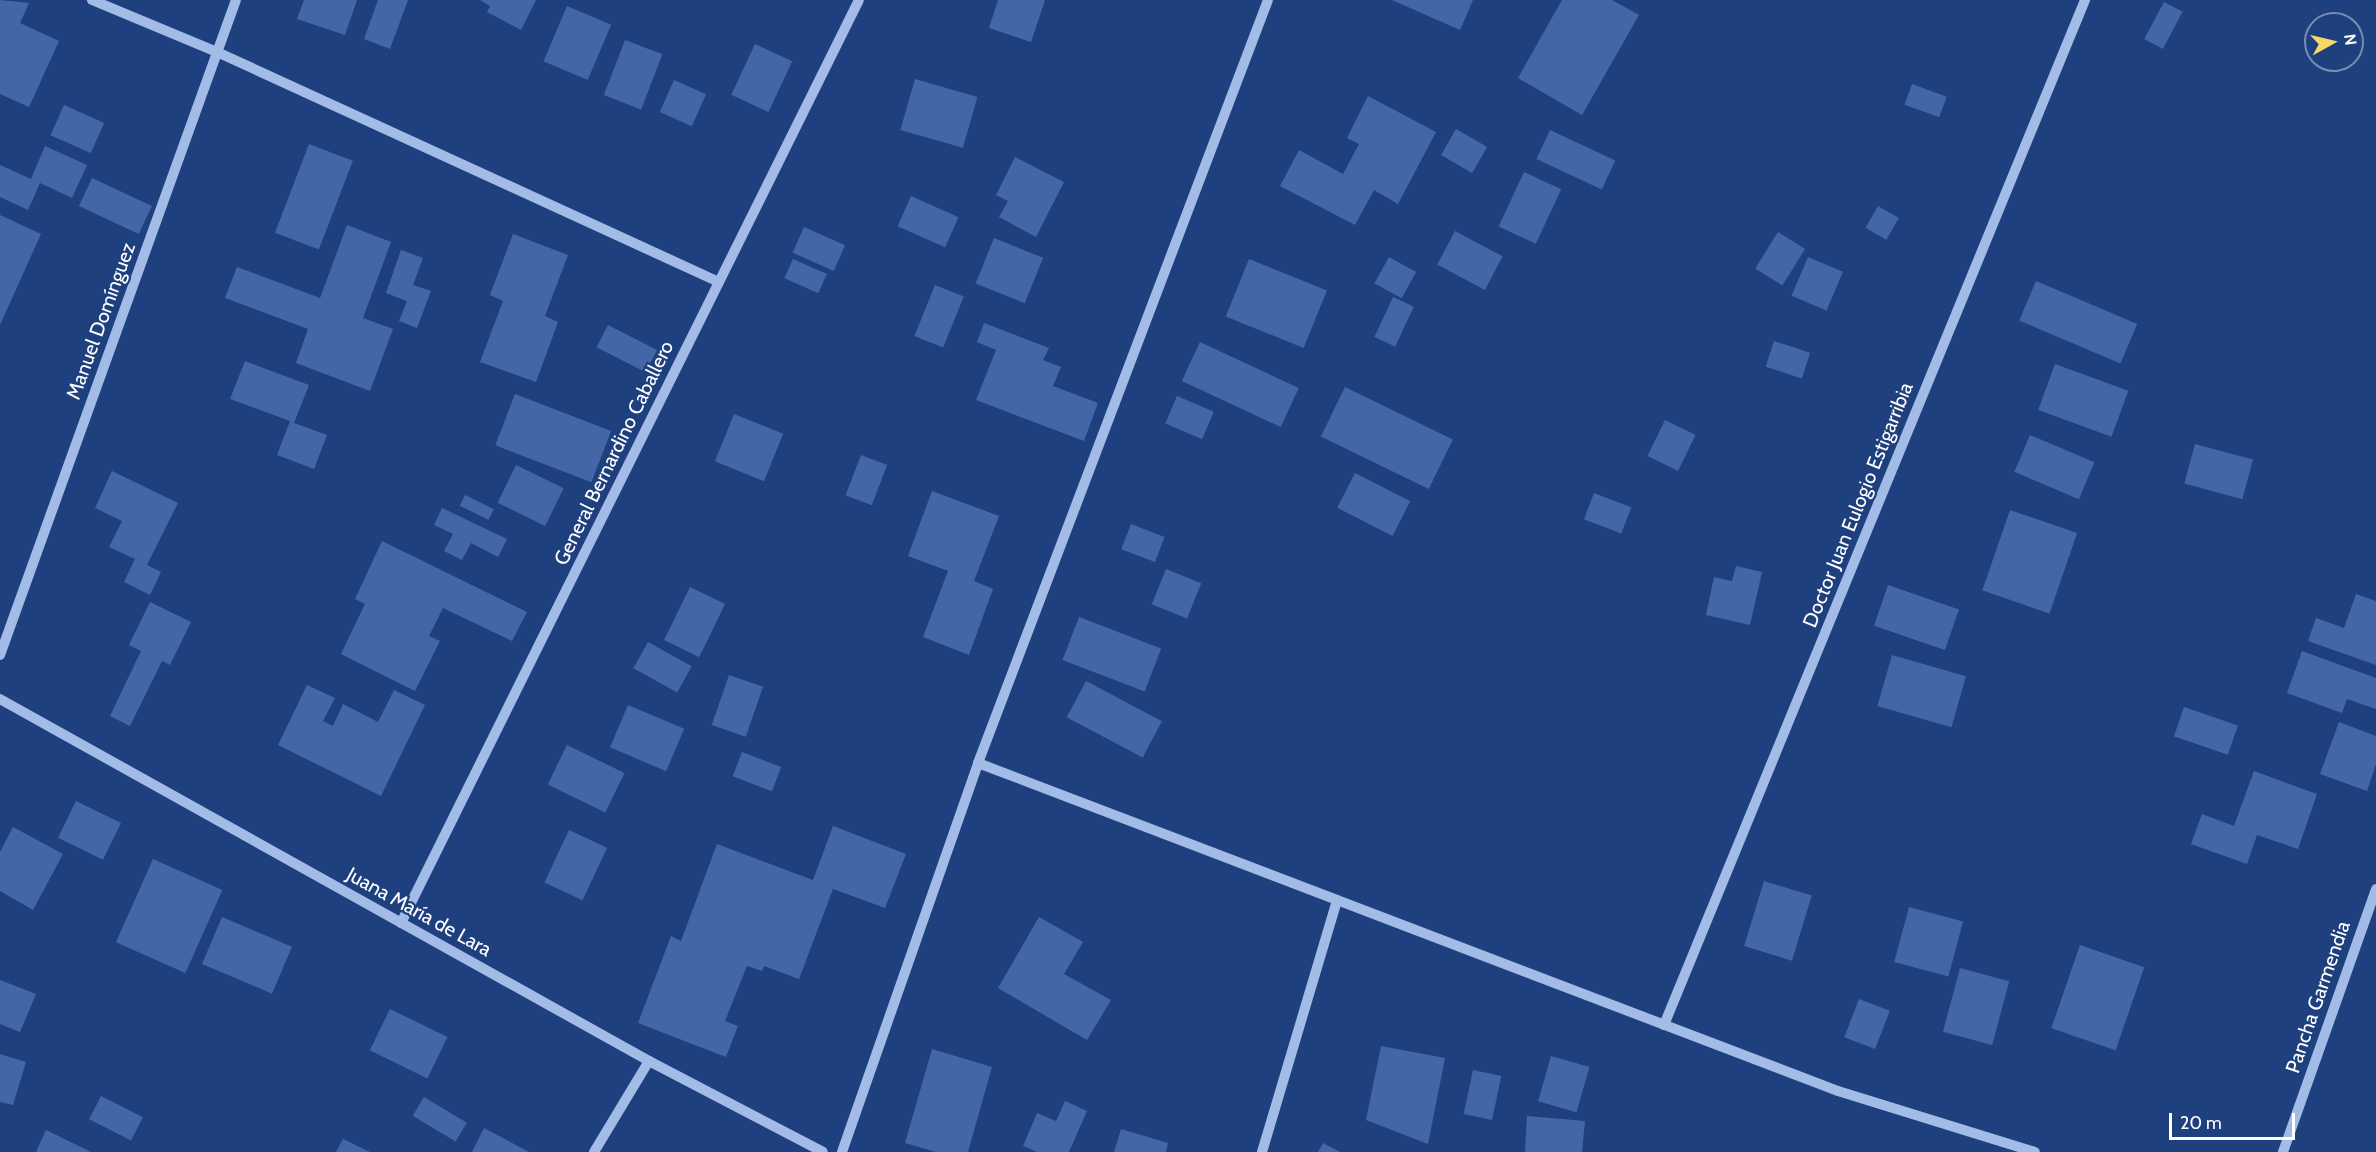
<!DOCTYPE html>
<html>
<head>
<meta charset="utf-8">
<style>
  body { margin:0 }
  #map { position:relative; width:2376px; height:1152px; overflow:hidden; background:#1f407e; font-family:Cabin,sans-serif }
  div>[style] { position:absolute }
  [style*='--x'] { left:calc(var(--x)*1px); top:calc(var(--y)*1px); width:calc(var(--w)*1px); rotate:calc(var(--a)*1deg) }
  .building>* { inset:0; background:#4367a6; transform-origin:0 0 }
  .minor>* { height:10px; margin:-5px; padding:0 5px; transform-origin:5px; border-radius:5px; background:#a3bce7 }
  span { translate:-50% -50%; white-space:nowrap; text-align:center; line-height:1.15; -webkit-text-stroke:4.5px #1f407e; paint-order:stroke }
  .street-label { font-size:20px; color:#fff }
  .north { position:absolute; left:2304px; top:12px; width:60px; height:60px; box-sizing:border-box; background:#1f407e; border:2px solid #798cb2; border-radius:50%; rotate:82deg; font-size:16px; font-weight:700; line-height:24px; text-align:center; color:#fff }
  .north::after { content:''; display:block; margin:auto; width:21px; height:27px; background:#f6d862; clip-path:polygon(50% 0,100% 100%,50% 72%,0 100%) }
  .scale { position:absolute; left:2169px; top:1113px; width:126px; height:27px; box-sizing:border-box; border:3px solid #fff; border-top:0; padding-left:8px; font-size:18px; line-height:21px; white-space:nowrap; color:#fff; -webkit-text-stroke:4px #1f407e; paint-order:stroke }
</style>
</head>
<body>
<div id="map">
  <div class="building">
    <div style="clip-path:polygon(0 0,29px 3px,20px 23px,59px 41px,29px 107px,0 94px)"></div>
    <div style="clip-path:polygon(304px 0,357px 0,345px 35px,297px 19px)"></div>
    <div style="clip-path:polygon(378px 0,408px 0,390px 49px,364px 39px)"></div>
    <div style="clip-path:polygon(480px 0,536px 0,521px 30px,487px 12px,490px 6px)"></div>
    <div style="clip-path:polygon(998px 0,1045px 0,1031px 42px,989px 28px)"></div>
    <div style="clip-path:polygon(1392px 0,1473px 0,1460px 30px)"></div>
    <div style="clip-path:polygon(1562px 0,1612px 0,1639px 15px,1582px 115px,1518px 78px)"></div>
    <div style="left:2164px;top:2px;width:21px;height:42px;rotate:28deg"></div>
    <div style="left:567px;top:6px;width:48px;height:60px;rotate:23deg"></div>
    <div style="left:625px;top:40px;width:40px;height:59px;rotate:21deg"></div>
    <div style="left:755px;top:44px;width:41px;height:56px;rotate:25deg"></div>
    <div style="left:915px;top:79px;width:65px;height:53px;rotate:16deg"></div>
    <div style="left:674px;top:80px;width:35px;height:35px;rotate:24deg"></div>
    <div style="left:1912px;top:84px;width:37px;height:22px;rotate:20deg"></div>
    <div style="clip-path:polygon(1368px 96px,1436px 132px,1398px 204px,1374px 190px,1355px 225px,1280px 186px,1299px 150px,1343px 174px,1359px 144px,1347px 138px)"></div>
    <div style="left:64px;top:105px;width:44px;height:33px;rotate:24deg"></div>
    <div style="left:1456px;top:129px;width:36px;height:30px;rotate:30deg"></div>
    <div style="left:1550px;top:130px;width:72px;height:32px;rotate:25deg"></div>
    <div style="left:309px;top:144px;width:47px;height:95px;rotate:21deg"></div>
    <div style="clip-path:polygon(45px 146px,87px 165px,72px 198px,40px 183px,28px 210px,0 197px,0 165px,31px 179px)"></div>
    <div style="clip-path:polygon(1015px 157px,1064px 182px,1036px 237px,999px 217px,1008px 201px,996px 195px)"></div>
    <div style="left:1524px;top:172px;width:41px;height:60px;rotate:25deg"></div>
    <div style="left:92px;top:178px;width:66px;height:31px;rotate:25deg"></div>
    <div style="left:911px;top:196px;width:52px;height:33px;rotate:24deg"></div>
    <div style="left:1878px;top:206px;width:24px;height:25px;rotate:30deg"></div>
    <div style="clip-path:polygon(0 215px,41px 234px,0 325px)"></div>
    <div style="clip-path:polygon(347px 225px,391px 242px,363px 318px,393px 329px,370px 391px,296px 363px,308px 329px,225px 298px,237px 267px,320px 298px)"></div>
    <div style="left:804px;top:227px;width:45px;height:28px;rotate:24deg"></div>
    <div style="left:1455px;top:231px;width:54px;height:38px;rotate:28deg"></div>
    <div style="left:1778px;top:232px;width:32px;height:43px;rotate:32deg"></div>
    <div style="clip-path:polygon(513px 234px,568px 255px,545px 316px,558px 322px,536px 382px,480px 362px,503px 301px,490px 295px)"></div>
    <div style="left:994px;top:238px;width:53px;height:49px;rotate:22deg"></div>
    <div style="clip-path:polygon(401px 250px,423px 258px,413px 285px,431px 291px,417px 328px,399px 321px,407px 301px,386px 293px)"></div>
    <div style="left:1389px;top:257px;width:31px;height:30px;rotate:29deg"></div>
    <div style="left:1808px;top:257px;width:38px;height:42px;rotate:23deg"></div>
    <div style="left:793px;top:259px;width:37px;height:21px;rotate:24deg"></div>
    <div style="left:1249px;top:259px;width:84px;height:62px;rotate:22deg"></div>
    <div style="left:2036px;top:281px;width:110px;height:43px;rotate:23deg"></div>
    <div style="left:935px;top:285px;width:31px;height:55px;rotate:22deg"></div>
    <div style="left:1393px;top:297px;width:23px;height:44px;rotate:25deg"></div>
    <div style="clip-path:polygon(984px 323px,1049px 348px,1043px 360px,1061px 367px,1053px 386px,1098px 403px,1084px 441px,976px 400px,996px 350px,977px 342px)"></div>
    <div style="left:608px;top:325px;width:55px;height:25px;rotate:27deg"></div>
    <div style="left:1774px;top:341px;width:38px;height:27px;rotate:18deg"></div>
    <div style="left:1200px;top:342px;width:109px;height:43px;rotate:25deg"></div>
    <div style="clip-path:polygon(245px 361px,309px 385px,294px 423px,327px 435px,314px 469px,277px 455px,290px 421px,230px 399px)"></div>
    <div style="left:2055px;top:364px;width:78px;height:49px;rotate:20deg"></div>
    <div style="left:1345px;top:387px;width:120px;height:55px;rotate:26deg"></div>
    <div style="left:515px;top:394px;width:103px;height:55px;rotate:21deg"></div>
    <div style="left:1177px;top:396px;width:40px;height:30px;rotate:23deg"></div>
    <div style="left:734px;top:414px;width:53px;height:51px;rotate:22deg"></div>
    <div style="left:1665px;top:420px;width:34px;height:40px;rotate:26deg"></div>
    <div style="left:2030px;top:435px;width:70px;height:40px;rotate:23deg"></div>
    <div style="left:2195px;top:444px;width:60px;height:41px;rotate:15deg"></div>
    <div style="left:861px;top:455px;width:28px;height:43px;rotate:21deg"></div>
    <div style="left:516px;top:465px;width:53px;height:42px;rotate:26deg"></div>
    <div style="clip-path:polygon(112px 471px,178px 503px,147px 565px,161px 572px,150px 595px,124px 582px,135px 559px,109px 547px,122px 521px,95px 508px)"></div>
    <div style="left:1355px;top:473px;width:62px;height:39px;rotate:27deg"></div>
    <div style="clip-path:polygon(932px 491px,999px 516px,974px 581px,993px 589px,969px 655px,923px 637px,948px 571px,908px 556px)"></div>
    <div style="left:1594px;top:493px;width:40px;height:28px;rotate:21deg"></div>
    <div style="left:465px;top:495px;width:32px;height:12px;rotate:26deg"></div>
    <div style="clip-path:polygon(442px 508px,507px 539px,498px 557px,471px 543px,462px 560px,444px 551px,453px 534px,434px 525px)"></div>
    <div style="left:2010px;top:510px;width:71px;height:85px;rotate:19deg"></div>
    <div style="left:1131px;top:524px;width:36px;height:27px;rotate:21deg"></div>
    <div style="clip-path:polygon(382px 541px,527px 612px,512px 641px,443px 608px,429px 636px,440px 641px,415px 691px,341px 654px,365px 604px,355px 599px)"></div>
    <div style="clip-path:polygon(1736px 566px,1762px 572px,1750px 625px,1706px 615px,1714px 577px,1732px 581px)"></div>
    <div style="left:1166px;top:569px;width:38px;height:38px;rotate:22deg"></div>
    <div style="left:1888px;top:585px;width:75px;height:43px;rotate:19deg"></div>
    <div style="left:690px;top:587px;width:39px;height:59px;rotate:26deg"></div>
    <div style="clip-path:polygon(2356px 594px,2376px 601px,2376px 665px,2308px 641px,2316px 618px,2344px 628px)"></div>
    <div style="clip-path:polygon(150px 602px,191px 622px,170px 665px,162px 661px,130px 726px,110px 716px,141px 651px,129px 645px)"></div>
    <div style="left:1079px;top:617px;width:88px;height:46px;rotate:21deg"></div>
    <div style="left:648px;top:642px;width:50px;height:30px;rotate:29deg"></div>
    <div style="clip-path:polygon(2302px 651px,2376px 678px,2376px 709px,2347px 699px,2342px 713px,2287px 693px)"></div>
    <div style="left:1892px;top:655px;width:77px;height:53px;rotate:16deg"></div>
    <div style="left:729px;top:675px;width:36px;height:53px;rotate:19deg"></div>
    <div style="left:1086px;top:681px;width:86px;height:41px;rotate:28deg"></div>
    <div style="clip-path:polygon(307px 685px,335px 698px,323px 721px,333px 726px,343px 704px,378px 722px,394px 690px,425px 705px,381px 796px,278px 745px)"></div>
    <div style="left:628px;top:705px;width:61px;height:46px;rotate:23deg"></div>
    <div style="left:2184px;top:707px;width:57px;height:31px;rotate:19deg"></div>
    <div style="clip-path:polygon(2339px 722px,2376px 736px,2376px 764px,2367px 791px,2320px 774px)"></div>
    <div style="left:567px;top:745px;width:64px;height:44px;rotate:26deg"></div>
    <div style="left:742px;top:752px;width:42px;height:26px;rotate:21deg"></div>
    <div style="clip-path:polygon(2254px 771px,2317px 794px,2298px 849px,2257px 835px,2247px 864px,2191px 844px,2202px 814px,2234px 826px)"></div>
    <div style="left:76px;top:801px;width:50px;height:41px;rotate:26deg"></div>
    <div style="clip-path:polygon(833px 826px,906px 854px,885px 908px,833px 889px,799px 979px,764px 966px,762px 971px,747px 966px,725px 1021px,738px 1026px,726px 1057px,638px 1023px,671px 936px,681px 941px,717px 844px,813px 880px)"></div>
    <div style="clip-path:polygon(13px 827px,63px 854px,33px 910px,0 891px,0 852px)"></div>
    <div style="left:569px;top:830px;width:42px;height:58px;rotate:25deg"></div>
    <div style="left:153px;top:859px;width:76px;height:91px;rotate:24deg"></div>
    <div style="left:1764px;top:881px;width:50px;height:68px;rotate:17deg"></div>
    <div style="left:1909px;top:907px;width:56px;height:57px;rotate:15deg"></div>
    <div style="left:222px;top:917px;width:76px;height:51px;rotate:23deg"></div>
    <div style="clip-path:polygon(1039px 917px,1083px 942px,1064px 974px,1111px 1000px,1087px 1040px,998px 988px)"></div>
    <div style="left:2080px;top:945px;width:68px;height:88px;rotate:19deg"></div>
    <div style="left:1960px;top:968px;width:51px;height:66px;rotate:15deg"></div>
    <div style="clip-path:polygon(0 980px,36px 994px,20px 1032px,0 1024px)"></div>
    <div style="left:1859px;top:999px;width:33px;height:41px;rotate:21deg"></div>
    <div style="left:390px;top:1009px;width:64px;height:46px;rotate:26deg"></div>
    <div style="clip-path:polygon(1381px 1046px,1445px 1058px,1428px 1144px,1366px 1120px)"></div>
    <div style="clip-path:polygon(932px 1049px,992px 1067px,968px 1152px,936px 1152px,905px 1143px)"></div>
    <div style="clip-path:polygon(0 1054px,26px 1062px,13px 1105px,0 1102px)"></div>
    <div style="left:1551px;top:1056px;width:40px;height:47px;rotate:16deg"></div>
    <div style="left:1473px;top:1070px;width:29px;height:45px;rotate:12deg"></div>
    <div style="left:101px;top:1096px;width:47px;height:26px;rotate:27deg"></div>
    <div style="left:424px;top:1097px;width:50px;height:22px;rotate:31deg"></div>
    <div style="clip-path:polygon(1065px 1101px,1087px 1111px,1069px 1152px,1037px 1152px,1023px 1146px,1037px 1113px,1056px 1121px)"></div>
    <div style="clip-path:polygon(1527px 1116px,1585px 1121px,1582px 1152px,1525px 1152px)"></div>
    <div style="clip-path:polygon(484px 1128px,529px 1152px,472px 1152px)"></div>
    <div style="clip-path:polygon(1121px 1129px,1168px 1143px,1166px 1152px,1114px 1152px)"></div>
    <div style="clip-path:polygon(46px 1130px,91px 1152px,36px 1152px)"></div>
    <div style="clip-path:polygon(343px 1139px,370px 1152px,336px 1152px)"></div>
    <div style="clip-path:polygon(1323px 1143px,1340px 1152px,1318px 1152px)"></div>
  </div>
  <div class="minor">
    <div style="--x:92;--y:0;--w:135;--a:22.6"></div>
    <div style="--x:217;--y:52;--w:552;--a:24.62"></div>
    <div style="--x:0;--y:655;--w:696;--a:-70.19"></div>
    <div style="--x:0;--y:699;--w:743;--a:29.15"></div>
    <div style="--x:649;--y:1061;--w:196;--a:27.6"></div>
    <div style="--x:978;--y:763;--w:920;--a:20.88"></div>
    <div style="--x:1838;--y:1091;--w:206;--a:17.2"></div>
    <div style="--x:401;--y:923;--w:1030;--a:-63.61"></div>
    <div style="--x:1664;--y:1025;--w:1108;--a:-67.67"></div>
    <div style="--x:594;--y:1152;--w:106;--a:-58.9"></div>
    <div style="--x:842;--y:1152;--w:412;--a:-70.7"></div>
    <div style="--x:978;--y:763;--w:816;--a:-69.19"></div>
    <div style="--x:1262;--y:1152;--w:263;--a:-73.4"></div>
    <div style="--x:2283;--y:1152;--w:279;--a:-70.5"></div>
  </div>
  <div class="street-label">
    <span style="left:101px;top:321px;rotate:-70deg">Manuel Domínguez</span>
    <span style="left:614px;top:453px;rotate:-64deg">General Bernardino Caballero</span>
    <span style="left:1858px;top:505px;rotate:-68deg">Doctor Juan Eulogio Estigarribia</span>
    <span style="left:419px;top:912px;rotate:29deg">Juana María de Lara</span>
    <span style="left:2318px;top:997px;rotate:-71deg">Pancha Garmendia</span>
  </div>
  <div class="north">N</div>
  <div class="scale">20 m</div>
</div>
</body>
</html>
